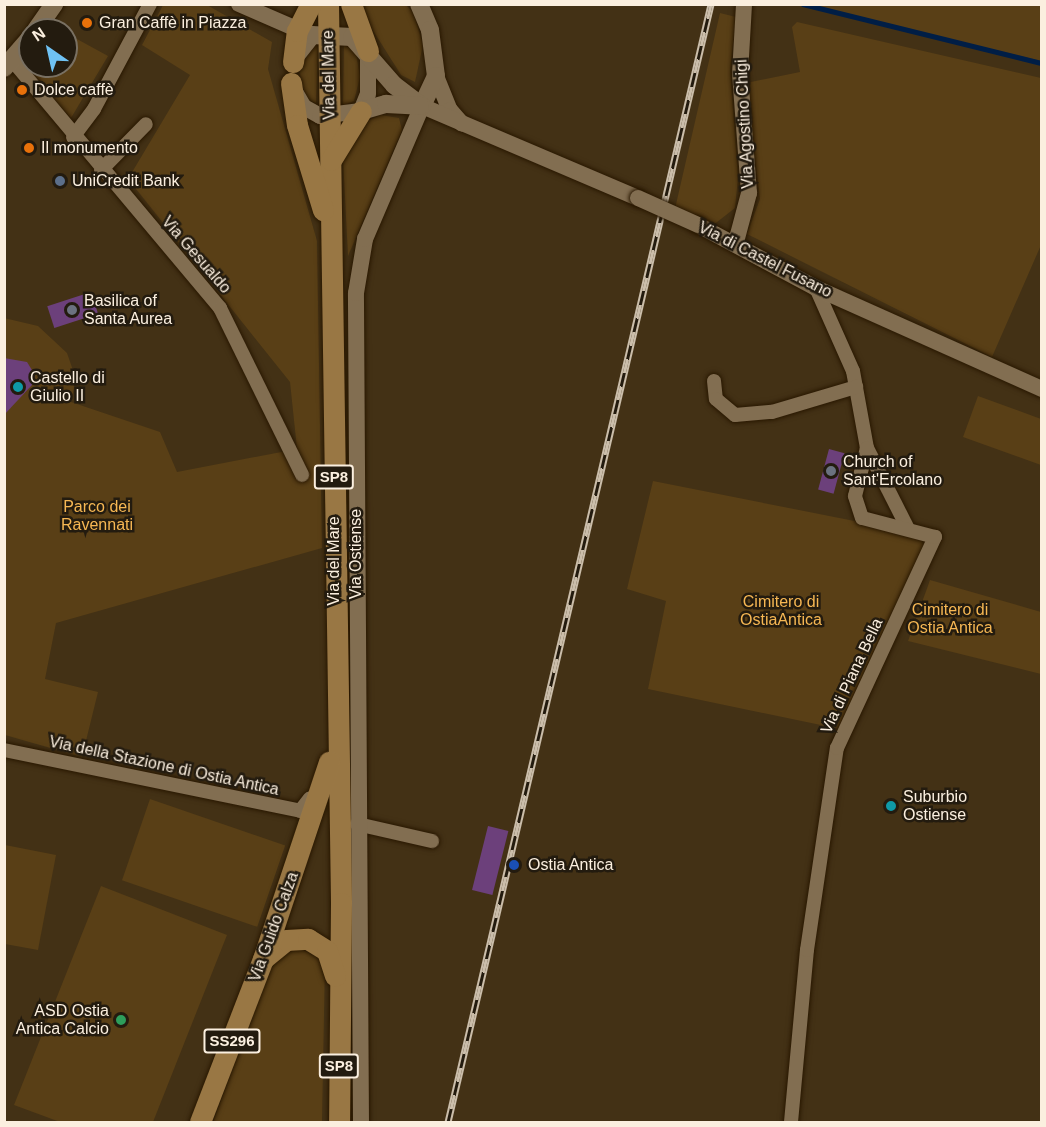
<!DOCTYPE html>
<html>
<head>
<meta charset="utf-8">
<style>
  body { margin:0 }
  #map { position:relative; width:1046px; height:1127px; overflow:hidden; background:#433115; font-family:Arial,sans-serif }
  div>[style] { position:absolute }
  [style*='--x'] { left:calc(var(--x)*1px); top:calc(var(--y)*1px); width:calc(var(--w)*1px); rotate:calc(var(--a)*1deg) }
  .green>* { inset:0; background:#593f16; transform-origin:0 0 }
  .stream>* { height:4.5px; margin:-2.25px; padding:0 2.25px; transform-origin:2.25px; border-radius:2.25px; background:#001e46 }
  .building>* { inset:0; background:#6c407b; transform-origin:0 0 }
  .roads { filter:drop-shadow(0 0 2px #291800) drop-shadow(0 0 2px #291800) }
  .minor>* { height:14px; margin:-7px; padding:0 7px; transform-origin:7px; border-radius:7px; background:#826e51 }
  .tertiary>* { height:16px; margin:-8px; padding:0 8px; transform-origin:8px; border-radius:8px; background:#826e51 }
  .secondary>* { height:18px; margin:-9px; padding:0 9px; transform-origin:9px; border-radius:9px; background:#826e51 }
  .primary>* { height:21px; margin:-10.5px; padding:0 10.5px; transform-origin:10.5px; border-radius:10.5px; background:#974 }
  .rail>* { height:7px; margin-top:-3.5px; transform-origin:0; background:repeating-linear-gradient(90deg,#231b0f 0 14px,#cbbeab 0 28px); box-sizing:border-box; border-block:2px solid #cbbeab }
  .bridges { filter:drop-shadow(0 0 2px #291800) drop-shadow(0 0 2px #291800) }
  .tertiary-bridge>* { height:16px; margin:-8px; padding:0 8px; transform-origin:8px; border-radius:8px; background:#826e51 }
  .dots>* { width:16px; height:16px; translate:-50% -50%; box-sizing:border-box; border:3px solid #231b0f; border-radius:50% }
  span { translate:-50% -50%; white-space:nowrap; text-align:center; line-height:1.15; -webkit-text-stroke:5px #231b0f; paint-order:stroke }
  .shield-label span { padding:2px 4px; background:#231b0f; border:2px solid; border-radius:4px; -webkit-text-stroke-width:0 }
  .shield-label { font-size:15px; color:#fbefdf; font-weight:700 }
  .poi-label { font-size:16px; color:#fbefdf }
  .left { translate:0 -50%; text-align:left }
  .right { translate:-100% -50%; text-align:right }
  .street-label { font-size:16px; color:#fbefdf }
  .park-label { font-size:16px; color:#f6b753 }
  .frame { position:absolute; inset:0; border:6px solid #fbefdf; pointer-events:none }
  .north { position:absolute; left:18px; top:18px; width:60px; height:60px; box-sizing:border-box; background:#231b0f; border:2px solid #797062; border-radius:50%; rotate:326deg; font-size:16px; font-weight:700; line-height:24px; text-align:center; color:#fbefdf }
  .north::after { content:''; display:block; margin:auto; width:21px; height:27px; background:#6fc2f4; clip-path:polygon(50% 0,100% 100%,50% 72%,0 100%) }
</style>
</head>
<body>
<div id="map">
  <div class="green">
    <div style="clip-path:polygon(163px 5px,207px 5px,272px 42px,268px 69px,317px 241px,322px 548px,56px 623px,45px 679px,98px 692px,82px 757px,5px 735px,4px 318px,38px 326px,67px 353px,76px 379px,71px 402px,160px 432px,177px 472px,297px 449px,290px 382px,128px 179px,190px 75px,142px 45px)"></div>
    <div style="clip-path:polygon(357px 5px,406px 5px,413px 12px,423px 45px,415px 82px,401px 75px)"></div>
    <div style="clip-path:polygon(803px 5px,1041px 5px,1041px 61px)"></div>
    <div style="clip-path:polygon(720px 13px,736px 17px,730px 69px,738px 178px,735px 208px,712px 226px,674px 213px)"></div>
    <div style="clip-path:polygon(797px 22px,1041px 78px,1041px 245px,992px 357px,747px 234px,760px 199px,746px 83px,800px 72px,792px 27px)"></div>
    <div style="clip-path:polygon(66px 33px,108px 56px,71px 118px,27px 70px,66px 66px)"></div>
    <div style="clip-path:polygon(318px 40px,316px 103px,305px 99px,300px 74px,301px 63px)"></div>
    <div style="clip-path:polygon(344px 42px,356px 53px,360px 77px,354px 101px,343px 105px)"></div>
    <div style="clip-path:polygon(381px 115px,399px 118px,402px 130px,348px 256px,343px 159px,365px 122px)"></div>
    <div style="clip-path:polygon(978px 396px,1041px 419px,1041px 465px,963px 437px)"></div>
    <div style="clip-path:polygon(653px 481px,935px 537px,840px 729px,648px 689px,666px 601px,627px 589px)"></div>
    <div style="clip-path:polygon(930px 580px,1041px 612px,1041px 674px,908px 641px)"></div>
    <div style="left:150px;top:799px;width:143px;height:86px;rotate:19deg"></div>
    <div style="clip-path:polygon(5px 845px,56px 855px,38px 950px,5px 944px)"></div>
    <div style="clip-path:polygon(101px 886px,227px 935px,153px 1122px,60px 1122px,14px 1105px)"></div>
    <div style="clip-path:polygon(277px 949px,301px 949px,325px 961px,322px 1122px,213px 1122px)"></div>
  </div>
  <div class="stream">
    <div style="--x:803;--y:4;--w:246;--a:13.9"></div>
  </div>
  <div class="building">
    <div style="left:91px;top:292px;width:23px;height:46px;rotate:72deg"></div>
    <div style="clip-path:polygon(4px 358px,27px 362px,35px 375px,32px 385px,4px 415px)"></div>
    <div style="left:829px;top:449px;width:16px;height:42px;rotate:15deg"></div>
    <div style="left:488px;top:826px;width:21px;height:66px;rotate:14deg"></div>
  </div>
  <div class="roads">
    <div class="minor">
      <div style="--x:12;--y:60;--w:324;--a:50"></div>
      <div style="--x:220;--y:308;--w:186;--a:63.8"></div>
      <div style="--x:73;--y:137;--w:35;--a:-53"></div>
      <div style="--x:94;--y:109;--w:119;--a:-61.9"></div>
      <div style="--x:101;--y:170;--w:64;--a:-45.6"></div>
      <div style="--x:816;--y:288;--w:91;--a:66"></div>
      <div style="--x:853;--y:371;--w:78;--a:79.7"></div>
      <div style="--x:867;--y:448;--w:89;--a:63.1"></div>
      <div style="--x:714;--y:381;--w:18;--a:84"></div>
      <div style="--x:716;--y:399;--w:25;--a:40"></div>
      <div style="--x:735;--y:415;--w:37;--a:-5"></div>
      <div style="--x:772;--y:412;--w:88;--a:-16.6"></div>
      <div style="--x:4;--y:750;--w:302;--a:11.6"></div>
      <div style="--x:300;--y:811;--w:16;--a:-52"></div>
      <div style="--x:357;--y:824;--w:77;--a:12.8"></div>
      <div style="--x:791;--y:1122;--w:173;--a:-84.7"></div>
      <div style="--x:807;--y:950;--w:204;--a:-81.6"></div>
      <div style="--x:837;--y:748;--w:233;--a:-65.1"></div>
      <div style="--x:935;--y:537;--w:75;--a:-165.4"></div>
      <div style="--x:862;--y:518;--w:23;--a:-108"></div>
      <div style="--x:855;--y:496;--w:49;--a:-76"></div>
    </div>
    <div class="tertiary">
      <div style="--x:239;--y:4;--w:75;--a:23.5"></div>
      <div style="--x:436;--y:76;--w:37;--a:68"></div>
      <div style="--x:450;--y:110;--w:18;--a:49"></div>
      <div style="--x:294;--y:90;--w:20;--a:60"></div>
      <div style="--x:304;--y:107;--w:18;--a:29"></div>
      <div style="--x:320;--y:116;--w:41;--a:-7"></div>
      <div style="--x:361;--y:111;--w:18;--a:-68"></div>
      <div style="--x:368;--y:94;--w:43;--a:-90"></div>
      <div style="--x:698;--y:225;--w:134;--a:28.1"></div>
      <div style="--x:816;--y:288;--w:248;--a:24.1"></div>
      <div style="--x:736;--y:242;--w:51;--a:-75.1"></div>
      <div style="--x:749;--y:193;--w:119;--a:-94.3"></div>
      <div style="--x:740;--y:74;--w:70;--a:-86.7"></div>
      <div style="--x:361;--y:1122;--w:829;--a:-90.35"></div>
      <div style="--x:356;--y:293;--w:55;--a:-80.5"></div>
      <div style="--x:365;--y:239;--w:145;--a:-66.8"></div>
      <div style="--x:422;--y:106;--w:235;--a:23.1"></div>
    </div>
    <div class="secondary">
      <div style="--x:419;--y:4;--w:28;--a:67"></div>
      <div style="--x:430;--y:30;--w:46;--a:82.6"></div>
      <div style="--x:436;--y:76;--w:33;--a:115"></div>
      <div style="--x:36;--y:30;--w:32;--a:-55"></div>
      <div style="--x:294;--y:58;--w:29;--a:-52"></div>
      <div style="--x:312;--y:35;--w:40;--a:2.9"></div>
      <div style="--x:352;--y:37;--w:64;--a:48.8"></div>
      <div style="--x:394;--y:85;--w:35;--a:37"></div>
      <div style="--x:4;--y:68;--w:40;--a:-49"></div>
      <div style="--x:361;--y:111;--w:26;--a:-16"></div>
      <div style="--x:386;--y:104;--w:34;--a:3"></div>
    </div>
    <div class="primary">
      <div style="--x:328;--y:4;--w:899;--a:89.17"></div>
      <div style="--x:341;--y:903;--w:219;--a:90.5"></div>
      <div style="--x:351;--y:4;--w:50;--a:70.1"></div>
      <div style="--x:293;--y:62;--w:31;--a:-83"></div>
      <div style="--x:297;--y:31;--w:30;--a:-63"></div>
      <div style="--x:291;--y:83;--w:42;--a:81.9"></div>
      <div style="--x:297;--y:125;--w:89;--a:73"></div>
      <div style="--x:331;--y:160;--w:57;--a:-58.5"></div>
      <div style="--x:264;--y:958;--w:28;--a:-39"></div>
      <div style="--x:286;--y:940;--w:22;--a:-3"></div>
      <div style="--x:308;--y:939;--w:22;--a:32"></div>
      <div style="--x:327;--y:951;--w:26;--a:72"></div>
      <div style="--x:200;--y:1122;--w:175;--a:-68.9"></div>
      <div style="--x:263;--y:959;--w:208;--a:-71.5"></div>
    </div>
  </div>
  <div class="rail">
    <div style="--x:448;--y:1122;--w:1149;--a:-76.76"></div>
  </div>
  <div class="bridges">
    <div class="tertiary-bridge">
      <div style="--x:638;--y:198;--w:66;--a:24.2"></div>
    </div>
  </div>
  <div class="dots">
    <div style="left:87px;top:23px;background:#e8710a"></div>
    <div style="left:22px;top:90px;background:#e8710a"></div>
    <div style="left:29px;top:148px;background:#e8710a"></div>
    <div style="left:60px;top:181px;background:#5c6f8a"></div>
    <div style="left:72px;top:310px;background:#6b7280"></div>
    <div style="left:18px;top:387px;background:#0f9aa8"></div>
    <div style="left:831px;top:471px;background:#6b7280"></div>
    <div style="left:891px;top:806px;background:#0f9aa8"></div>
    <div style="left:514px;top:865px;background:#1a4fb4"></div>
    <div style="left:121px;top:1020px;background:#2e9e5b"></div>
  </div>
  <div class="shield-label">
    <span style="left:334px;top:477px">SP8</span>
    <span style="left:232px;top:1041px">SS296</span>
    <span style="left:339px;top:1066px">SP8</span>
  </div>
  <div class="poi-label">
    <span class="left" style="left:99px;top:23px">Gran Caffè in Piazza</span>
    <span class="left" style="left:34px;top:90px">Dolce caffè</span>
    <span class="left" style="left:41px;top:148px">Il monumento</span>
    <span class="left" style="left:72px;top:181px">UniCredit Bank</span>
    <span class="left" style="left:84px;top:310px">Basilica of<br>Santa Aurea</span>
    <span class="left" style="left:30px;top:387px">Castello di<br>Giulio II</span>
    <span class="left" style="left:843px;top:471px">Church of<br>Sant'Ercolano</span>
    <span class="left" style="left:903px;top:806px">Suburbio<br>Ostiense</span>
    <span class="left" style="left:528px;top:865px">Ostia Antica</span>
    <span class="right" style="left:109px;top:1020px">ASD Ostia<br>Antica Calcio</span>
  </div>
  <div class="street-label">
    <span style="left:329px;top:75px;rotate:-91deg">Via del Mare</span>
    <span style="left:745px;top:124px;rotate:-93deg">Via Agostino Chigi</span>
    <span style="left:196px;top:255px;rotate:49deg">Via Gesualdo</span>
    <span style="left:765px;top:260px;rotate:27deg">Via di Castel Fusano</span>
    <span style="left:356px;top:554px;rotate:-90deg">Via Ostiense</span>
    <span style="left:334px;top:561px;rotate:-90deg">Via del Mare</span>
    <span style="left:852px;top:676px;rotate:-65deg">Via di Piana Bella</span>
    <span style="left:164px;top:766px;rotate:12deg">Via della Stazione di Ostia Antica</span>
    <span style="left:274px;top:927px;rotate:-70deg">Via Guido Calza</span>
  </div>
  <div class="park-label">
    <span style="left:97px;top:516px">Parco dei<br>Ravennati</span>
    <span style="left:781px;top:611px">Cimitero di<br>OstiaAntica</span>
    <span style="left:950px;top:619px">Cimitero di<br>Ostia Antica</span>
  </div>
  <div class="frame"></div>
  <div class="north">N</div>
</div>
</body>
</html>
